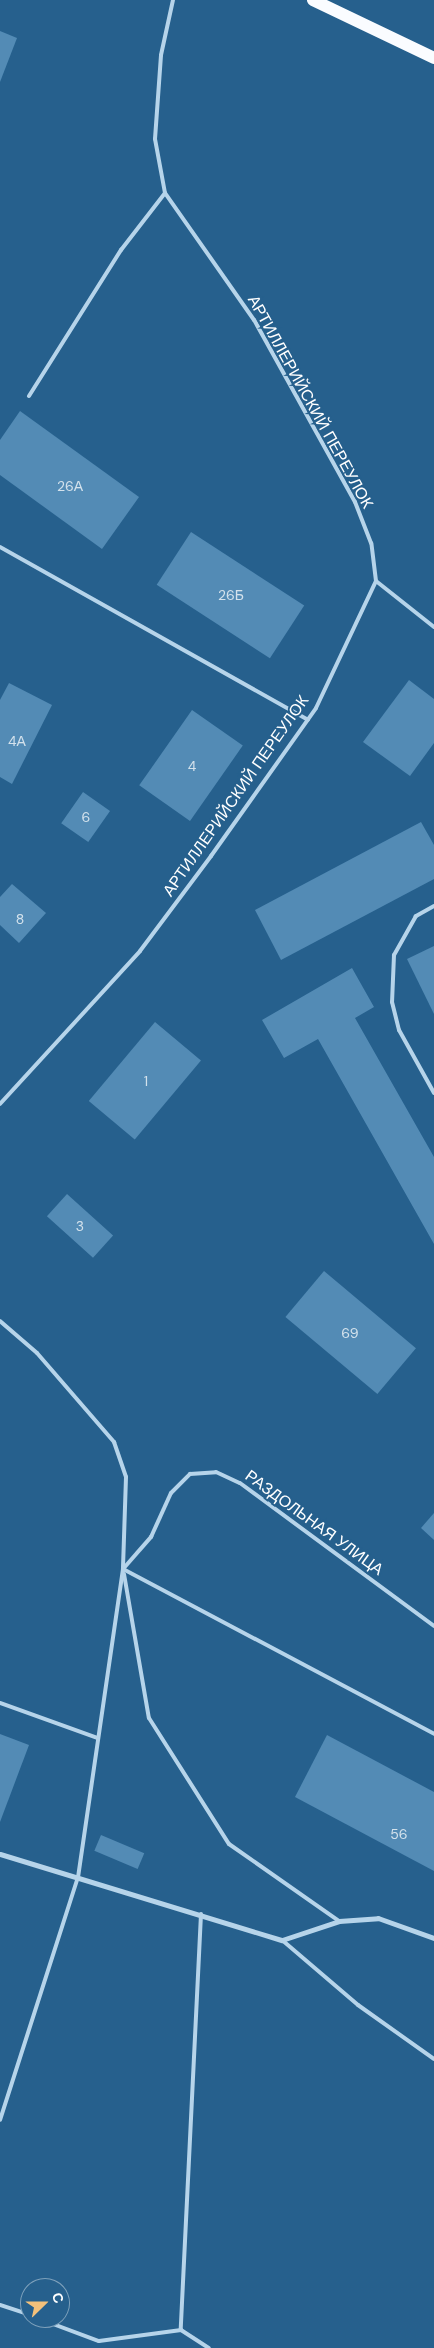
<!DOCTYPE html>
<html>
<head>
<meta charset="utf-8">
<style>
  body { margin:0 }
  #map { position:relative; width:434px; height:2348px; overflow:hidden; background:#26608d; font-family:"DM Sans",sans-serif }
  div>[style] { position:absolute }
  [style*='--x'] { left:calc(var(--x)*1px); top:calc(var(--y)*1px); width:calc(var(--w)*1px); rotate:calc(var(--a)*1deg) }
  .building>* { inset:0; background:#538bb5; transform-origin:0 0 }
  .service>* { height:4px; margin:-2px; padding:0 2px; transform-origin:2px; border-radius:2px; background:#b6d4ea }
  .minor>* { height:5px; margin:-2.5px; padding:0 2.5px; transform-origin:2.5px; border-radius:2.5px; background:#b6d4ea }
  .primary>* { height:12px; margin:-6px; padding:0 6px; transform-origin:6px; border-radius:6px; background:#fafcff }
  span { translate:-50% -50%; white-space:nowrap; text-align:center; line-height:1.15; -webkit-text-stroke:4px #26608d; paint-order:stroke }
  .number-label { font-size:14px; color:#d4e2ec }
  .number-label span { -webkit-text-stroke-width:0 }
  .street-label { font-size:16px; color:#fff }
  .north { position:absolute; left:20px; top:2278px; width:50px; height:50px; box-sizing:border-box; background:#26608d; border:1px solid #7da0bb; border-radius:50%; rotate:68deg; font-size:14px; font-weight:700; line-height:20px; text-align:center; color:#fff }
  .north::after { content:''; display:block; margin:auto; width:18px; height:22px; background:#f3c17b; clip-path:polygon(50% 0,100% 100%,50% 72%,0 100%) }
</style>
</head>
<body>
<div id="map">
  <div class="building">
    <div style="clip-path:polygon(0 31px,17px 38px,0 82px)"></div>
    <div style="clip-path:polygon(20px 411px,139px 497px,102px 549px,0 475px,0 440px)"></div>
    <div style="left:191px;top:532px;width:135px;height:63px;rotate:33deg"></div>
    <div style="clip-path:polygon(409px 680px,434px 699px,434px 743px,410px 776px,363px 742px)"></div>
    <div style="clip-path:polygon(9px 683px,52px 705px,12px 784px,0 777px,0 700px)"></div>
    <div style="left:192px;top:710px;width:62px;height:92px;rotate:35deg"></div>
    <div style="left:83px;top:792px;width:33px;height:38px;rotate:35deg"></div>
    <div style="clip-path:polygon(421px 822px,434px 845px,434px 879px,281px 960px,255px 910px)"></div>
    <div style="clip-path:polygon(12px 884px,46px 913px,19px 943px,0 925px,0 897px)"></div>
    <div style="clip-path:polygon(434px 946px,434px 1014px,407px 959px)"></div>
    <div style="clip-path:polygon(352px 968px,374px 1007px,355px 1018px,434px 1157px,434px 1244px,318px 1039px,284px 1058px,262px 1020px)"></div>
    <div style="left:155px;top:1022px;width:60px;height:103px;rotate:40deg"></div>
    <div style="left:67px;top:1194px;width:62px;height:30px;rotate:42deg"></div>
    <div style="left:324px;top:1271px;width:120px;height:60px;rotate:40deg"></div>
    <div style="clip-path:polygon(434px 1513px,434px 1540px,421px 1528px)"></div>
    <div style="clip-path:polygon(0 1734px,29px 1745px,0 1822px)"></div>
    <div style="clip-path:polygon(327px 1735px,434px 1792px,434px 1871px,295px 1797px)"></div>
    <div style="left:101px;top:1835px;width:47px;height:17px;rotate:23deg"></div>
  </div>
  <div class="service">
    <div style="--x:29;--y:396;--w:173;--a:-57.8"></div>
    <div style="--x:121;--y:250;--w:72;--a:-52.3"></div>
    <div style="--x:0;--y:547;--w:353;--a:29.3"></div>
    <div style="--x:376;--y:581;--w:74;--a:38.4"></div>
    <div style="--x:434;--y:906;--w:21;--a:151"></div>
    <div style="--x:416;--y:916;--w:45;--a:119.4"></div>
    <div style="--x:394;--y:955;--w:47;--a:92.4"></div>
    <div style="--x:392;--y:1002;--w:29;--a:76"></div>
    <div style="--x:399;--y:1030;--w:72;--a:60.9"></div>
    <div style="--x:0;--y:1104;--w:207;--a:-47.5"></div>
    <div style="--x:140;--y:951;--w:119;--a:-53.2"></div>
    <div style="--x:211;--y:856;--w:181;--a:-54.6"></div>
    <div style="--x:316;--y:708;--w:140;--a:-64.7"></div>
    <div style="--x:376;--y:581;--w:38;--a:-97"></div>
    <div style="--x:371;--y:543;--w:44;--a:-111.3"></div>
    <div style="--x:355;--y:502;--w:208;--a:-119"></div>
    <div style="--x:254;--y:320;--w:155;--a:-125"></div>
    <div style="--x:165;--y:193;--w:55;--a:-100.5"></div>
    <div style="--x:155;--y:139;--w:84;--a:-85.9"></div>
    <div style="--x:161;--y:55;--w:56;--a:-77.7"></div>
    <div style="--x:0;--y:1321;--w:49;--a:40.9"></div>
    <div style="--x:37;--y:1353;--w:118;--a:49.1"></div>
    <div style="--x:114;--y:1442;--w:37;--a:71"></div>
    <div style="--x:126;--y:1477;--w:92;--a:91.9"></div>
    <div style="--x:123;--y:1569;--w:311;--a:98.3"></div>
    <div style="--x:78;--y:1877;--w:255;--a:107.8"></div>
    <div style="--x:123;--y:1569;--w:43;--a:-48.8"></div>
    <div style="--x:151;--y:1537;--w:48;--a:-65.6"></div>
    <div style="--x:171;--y:1493;--w:27;--a:-45"></div>
    <div style="--x:190;--y:1474;--w:26;--a:-4"></div>
    <div style="--x:216;--y:1472;--w:26;--a:25"></div>
    <div style="--x:240;--y:1483;--w:241;--a:36.4"></div>
    <div style="--x:123;--y:1569;--w:352;--a:27.9"></div>
    <div style="--x:124;--y:1574;--w:146;--a:80.2"></div>
    <div style="--x:149;--y:1718;--w:149;--a:57.6"></div>
    <div style="--x:229;--y:1844;--w:134;--a:35"></div>
    <div style="--x:0;--y:1703;--w:104;--a:19.7"></div>
    <div style="--x:201;--y:1914;--w:416;--a:92.8"></div>
    <div style="--x:181;--y:2330;--w:33;--a:33"></div>
    <div style="--x:282;--y:1940;--w:100;--a:40.5"></div>
    <div style="--x:358;--y:2005;--w:93;--a:35.4"></div>
    <div style="--x:0;--y:2305;--w:32;--a:18"></div>
    <div style="--x:37;--y:2318;--w:66;--a:20.4"></div>
    <div style="--x:99;--y:2341;--w:83;--a:-7.6"></div>
  </div>
  <div class="minor">
    <div style="--x:0;--y:1854;--w:295;--a:17"></div>
    <div style="--x:282;--y:1940;--w:60;--a:-18.4"></div>
    <div style="--x:339;--y:1921;--w:39;--a:-4"></div>
    <div style="--x:378;--y:1918;--w:59;--a:19.7"></div>
  </div>
  <div class="primary">
    <div style="--x:313;--y:0;--w:134;--a:25.6"></div>
  </div>
  <div class="number-label">
    <span style="left:70px;top:486px">26А</span>
    <span style="left:231px;top:595px">26Б</span>
    <span style="left:17px;top:741px">4А</span>
    <span style="left:192px;top:766px">4</span>
    <span style="left:86px;top:817px">6</span>
    <span style="left:20px;top:919px">8</span>
    <span style="left:146px;top:1081px">1</span>
    <span style="left:80px;top:1226px">3</span>
    <span style="left:350px;top:1333px">69</span>
    <span style="left:399px;top:1834px">56</span>
  </div>
  <div class="street-label">
    <span style="left:310px;top:402px;rotate:61deg">АРТИЛЛЕРИЙСКИЙ ПЕРЕУЛОК</span>
    <span style="left:236px;top:796px;rotate:-55deg">АРТИЛЛЕРИЙСКИЙ ПЕРЕУЛОК</span>
    <span style="left:314px;top:1523px;rotate:36deg">РАЗДОЛЬНАЯ УЛИЦА</span>
  </div>
  <div class="north">С</div>
</div>
</body>
</html>
